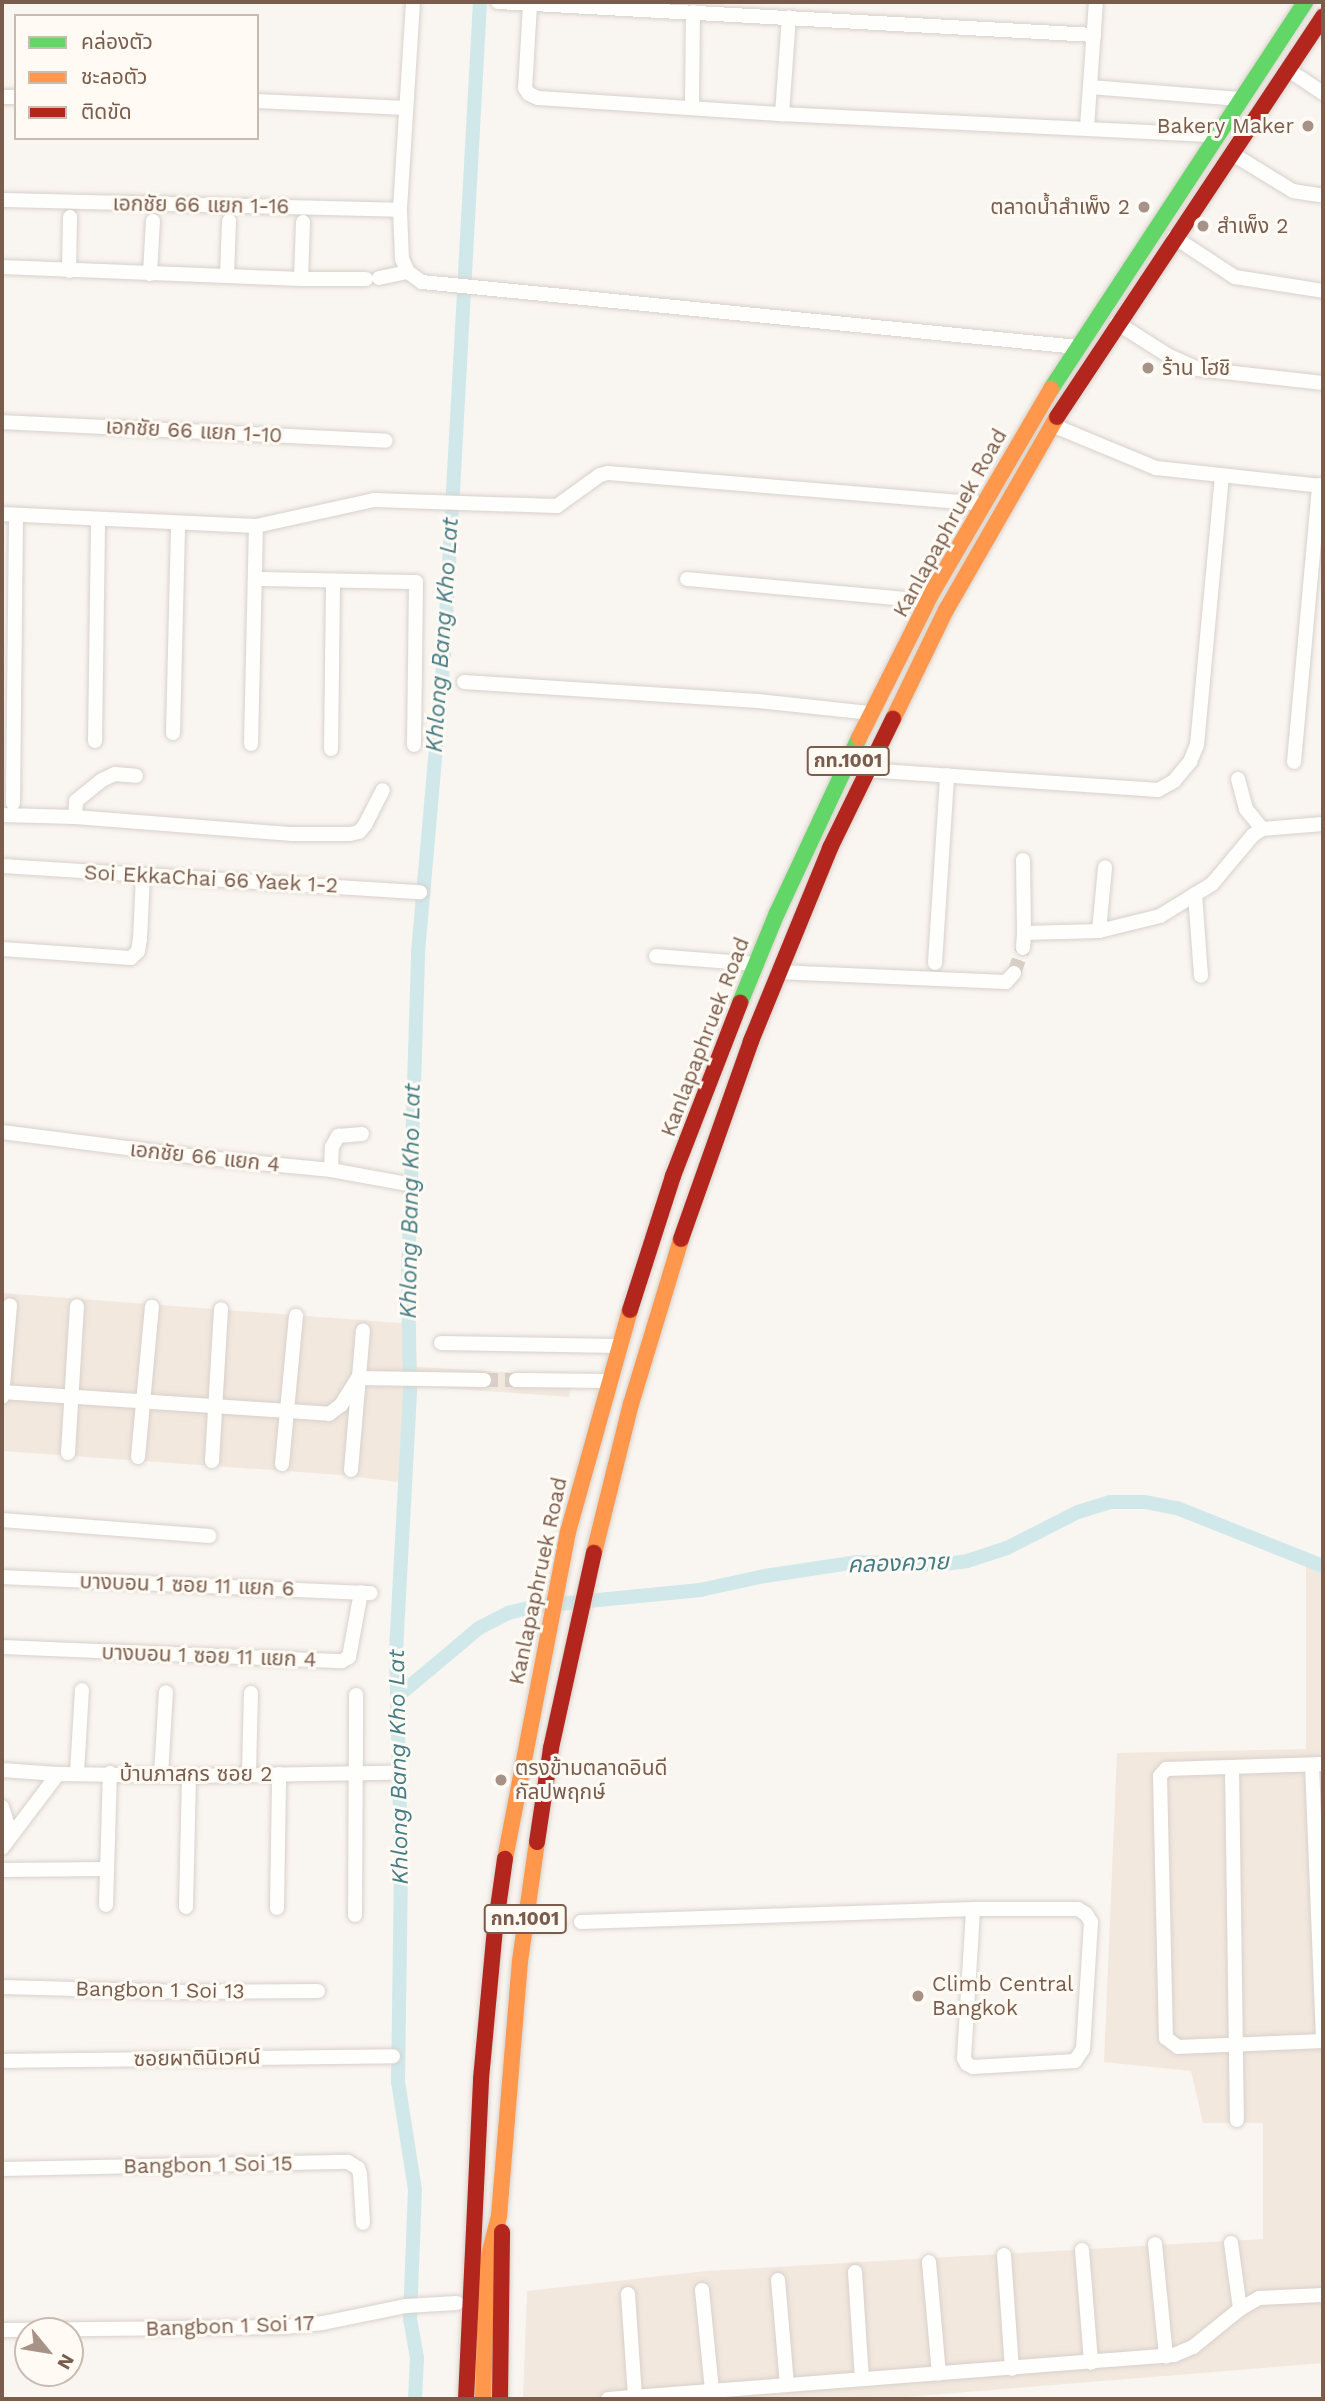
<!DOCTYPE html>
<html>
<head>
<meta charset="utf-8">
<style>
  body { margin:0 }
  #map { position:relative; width:1325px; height:2401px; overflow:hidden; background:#f9f5f0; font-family:"Work Sans","Noto Sans Thai",sans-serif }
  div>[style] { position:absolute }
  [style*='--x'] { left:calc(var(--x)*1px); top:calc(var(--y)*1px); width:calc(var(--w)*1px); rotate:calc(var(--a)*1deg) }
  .residential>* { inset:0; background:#f2e8de }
  .canal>* { height:14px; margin:-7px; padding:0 7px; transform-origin:7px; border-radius:7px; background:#d0e8ea }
  .street-tunnel>* { height:14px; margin-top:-7px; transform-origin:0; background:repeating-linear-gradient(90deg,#d9cfc7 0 14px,transparent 0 21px) }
  .roads { filter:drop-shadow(0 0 2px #d7d1cb) drop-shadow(0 0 2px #d7d1cb) }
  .street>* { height:14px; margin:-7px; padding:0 7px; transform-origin:7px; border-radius:7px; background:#fefefd }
  .fast>* { height:16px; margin:-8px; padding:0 8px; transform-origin:8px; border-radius:8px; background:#63d668 }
  .slow>* { height:16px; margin:-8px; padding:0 8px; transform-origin:8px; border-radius:8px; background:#ff974d }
  .jam>* { height:16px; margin:-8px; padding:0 8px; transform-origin:8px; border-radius:8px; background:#b3261e }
  .dots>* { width:19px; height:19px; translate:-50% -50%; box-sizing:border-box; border:4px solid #fffaf3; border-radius:50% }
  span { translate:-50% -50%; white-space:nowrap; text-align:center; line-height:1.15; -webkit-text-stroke:6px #fffaf3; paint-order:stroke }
  .shield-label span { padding:2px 5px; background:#fffaf3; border:2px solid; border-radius:5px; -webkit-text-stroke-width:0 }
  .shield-label { font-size:19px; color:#7a5c4d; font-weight:700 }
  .poi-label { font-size:21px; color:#7a5c4d }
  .right { translate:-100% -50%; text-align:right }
  .left { translate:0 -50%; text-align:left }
  .street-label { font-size:21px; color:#7a5c4d }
  .water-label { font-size:23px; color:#437c86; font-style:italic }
  .frame { position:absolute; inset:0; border:4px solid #7a5c4d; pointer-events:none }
  .legend { position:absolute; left:14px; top:14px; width:245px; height:126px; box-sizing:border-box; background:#fffaf3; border:2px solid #cabbb1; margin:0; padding:9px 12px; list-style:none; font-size:21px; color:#7a5c4d }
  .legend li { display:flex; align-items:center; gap:14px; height:35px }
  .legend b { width:35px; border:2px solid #cabbb1 }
  .north { position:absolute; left:14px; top:2317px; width:70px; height:70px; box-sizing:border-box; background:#fffaf3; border:2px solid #cabbb1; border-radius:50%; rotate:120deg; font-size:19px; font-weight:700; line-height:28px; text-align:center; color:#7a5c4d }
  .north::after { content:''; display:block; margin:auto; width:24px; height:32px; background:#a69286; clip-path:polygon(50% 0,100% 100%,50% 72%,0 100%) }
</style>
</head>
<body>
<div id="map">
  <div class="residential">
    <div style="clip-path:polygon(2px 1293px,413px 1324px,417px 1367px,574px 1376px,569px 1397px,416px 1386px,406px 1483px,341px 1475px,2px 1451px)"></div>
    <div style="clip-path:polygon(1306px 1565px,1323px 1574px,1323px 2363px,881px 2399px,523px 2399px,527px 2291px,706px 2271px,1263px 2239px,1263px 2123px,1203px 2123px,1191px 2071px,1104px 2062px,1117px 1753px,1306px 1749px)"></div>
  </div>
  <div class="canal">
    <div style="--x:398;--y:1696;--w:106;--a:-40"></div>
    <div style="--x:479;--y:1628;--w:33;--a:-27"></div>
    <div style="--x:508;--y:1613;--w:30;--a:-14"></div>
    <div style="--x:537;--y:1606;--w:164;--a:-5.6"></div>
    <div style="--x:700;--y:1590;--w:66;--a:-12.2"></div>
    <div style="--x:765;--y:1576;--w:94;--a:-8.6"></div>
    <div style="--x:858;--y:1562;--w:78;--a:2.2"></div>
    <div style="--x:936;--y:1565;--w:31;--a:-7"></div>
    <div style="--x:967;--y:1561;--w:42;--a:-18"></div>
    <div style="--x:1007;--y:1548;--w:80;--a:-26.9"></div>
    <div style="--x:1078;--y:1512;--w:34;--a:-17"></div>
    <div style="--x:1110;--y:1502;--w:35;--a:0"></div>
    <div style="--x:1145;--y:1502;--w:33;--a:11"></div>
    <div style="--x:1177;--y:1508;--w:157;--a:21.7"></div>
    <div style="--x:415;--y:2399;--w:41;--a:-87.2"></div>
    <div style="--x:417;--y:2358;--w:40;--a:-100"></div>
    <div style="--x:410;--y:2319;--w:129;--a:-87.8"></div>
    <div style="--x:415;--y:2190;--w:109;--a:-98.9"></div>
    <div style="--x:398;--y:2082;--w:226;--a:-89.2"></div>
    <div style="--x:401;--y:1856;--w:205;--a:-91.4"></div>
    <div style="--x:396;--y:1651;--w:259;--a:-86.9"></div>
    <div style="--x:410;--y:1392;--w:116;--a:-91"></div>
    <div style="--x:408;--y:1276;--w:323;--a:-88.2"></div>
    <div style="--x:418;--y:953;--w:300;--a:-85"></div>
    <div style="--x:444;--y:654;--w:653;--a:-86.84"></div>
  </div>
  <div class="street-tunnel">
    <div style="--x:1014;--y:973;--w:27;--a:-70"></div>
    <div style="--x:484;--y:1380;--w:32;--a:0"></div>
  </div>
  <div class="roads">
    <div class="street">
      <div style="--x:413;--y:2;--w:208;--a:93.6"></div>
      <div style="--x:400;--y:210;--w:49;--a:87.7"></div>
      <div style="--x:402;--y:259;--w:14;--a:65"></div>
      <div style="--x:408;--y:272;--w:17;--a:36"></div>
      <div style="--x:422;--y:282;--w:659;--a:5.66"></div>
      <div style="--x:498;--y:2;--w:597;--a:3.17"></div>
      <div style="--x:530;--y:5;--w:83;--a:93.4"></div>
      <div style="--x:525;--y:88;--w:7;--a:56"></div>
      <div style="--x:529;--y:94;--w:10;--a:24"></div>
      <div style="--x:538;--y:98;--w:245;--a:3.8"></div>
      <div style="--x:782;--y:114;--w:436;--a:2.8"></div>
      <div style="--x:1287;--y:69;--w:43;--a:33.7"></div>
      <div style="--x:1090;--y:87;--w:150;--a:4.6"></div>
      <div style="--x:2;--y:97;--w:14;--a:0"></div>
      <div style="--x:257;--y:101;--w:149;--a:2.7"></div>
      <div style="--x:692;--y:107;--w:95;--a:-89.4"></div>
      <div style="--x:782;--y:114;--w:97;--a:-85.9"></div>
      <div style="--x:1087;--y:127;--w:125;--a:-85.9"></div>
      <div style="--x:1231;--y:153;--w:73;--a:31.5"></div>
      <div style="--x:1293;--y:191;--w:30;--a:9"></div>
      <div style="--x:2;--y:200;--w:398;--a:1.4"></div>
      <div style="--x:1174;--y:237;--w:73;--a:33.3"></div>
      <div style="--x:1235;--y:277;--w:89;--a:9"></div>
      <div style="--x:2;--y:267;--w:299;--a:2.3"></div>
      <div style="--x:301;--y:279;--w:65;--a:0"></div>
      <div style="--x:69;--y:271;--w:54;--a:-88.9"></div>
      <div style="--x:150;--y:274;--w:53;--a:-86.8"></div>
      <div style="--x:227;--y:276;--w:55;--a:-87.9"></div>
      <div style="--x:379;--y:278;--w:30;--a:-12"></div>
      <div style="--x:301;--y:279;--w:57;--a:-88"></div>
      <div style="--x:1117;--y:323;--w:62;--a:32.4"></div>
      <div style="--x:1169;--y:356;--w:32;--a:24"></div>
      <div style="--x:1198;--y:369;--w:126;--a:6.4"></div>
      <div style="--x:2;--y:422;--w:384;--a:2.8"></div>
      <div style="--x:1052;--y:425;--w:113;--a:22.5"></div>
      <div style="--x:1156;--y:468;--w:168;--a:6.2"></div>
      <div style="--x:2;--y:514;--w:254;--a:2.7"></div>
      <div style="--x:256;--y:526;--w:121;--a:-12.4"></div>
      <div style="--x:374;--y:500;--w:183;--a:1.9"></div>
      <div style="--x:557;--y:506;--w:53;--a:-35.8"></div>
      <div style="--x:600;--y:475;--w:8;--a:-14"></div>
      <div style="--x:608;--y:473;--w:375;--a:4.7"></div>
      <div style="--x:255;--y:579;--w:161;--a:1.1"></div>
      <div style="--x:416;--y:582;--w:163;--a:90.7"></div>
      <div style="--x:687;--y:579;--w:243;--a:5.2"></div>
      <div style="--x:464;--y:682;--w:295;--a:3.7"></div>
      <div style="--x:758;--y:701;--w:114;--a:6.1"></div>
      <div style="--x:173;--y:733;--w:210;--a:-88.6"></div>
      <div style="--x:95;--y:741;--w:222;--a:-89.2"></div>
      <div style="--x:251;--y:744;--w:218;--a:-88.7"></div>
      <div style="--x:331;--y:749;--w:168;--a:-89.3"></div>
      <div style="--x:1294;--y:762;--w:278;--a:-84.8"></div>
      <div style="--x:866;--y:770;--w:293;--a:3.9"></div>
      <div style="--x:1158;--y:790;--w:18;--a:-29"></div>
      <div style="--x:1174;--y:781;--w:25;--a:-50"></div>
      <div style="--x:1190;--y:762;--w:18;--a:-68"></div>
      <div style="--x:1197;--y:745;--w:271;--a:-84.7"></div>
      <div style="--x:1238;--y:779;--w:31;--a:75"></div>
      <div style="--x:1246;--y:809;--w:26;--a:51"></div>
      <div style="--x:13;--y:803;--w:288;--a:-89.4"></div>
      <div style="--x:2;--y:815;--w:73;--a:1.6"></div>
      <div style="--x:75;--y:817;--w:218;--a:4.5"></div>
      <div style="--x:292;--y:834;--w:58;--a:0"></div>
      <div style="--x:350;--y:834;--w:9;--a:-13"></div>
      <div style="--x:359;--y:832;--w:9;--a:-49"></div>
      <div style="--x:365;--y:825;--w:39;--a:-63"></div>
      <div style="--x:75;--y:817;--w:16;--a:-86"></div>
      <div style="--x:76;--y:801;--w:33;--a:-39"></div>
      <div style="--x:102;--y:780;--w:14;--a:-25"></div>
      <div style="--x:115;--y:774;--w:21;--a:5"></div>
      <div style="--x:1023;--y:860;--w:73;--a:89.2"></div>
      <div style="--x:2;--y:866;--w:419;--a:3.6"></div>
      <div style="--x:1195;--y:894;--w:82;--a:85.8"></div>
      <div style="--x:1099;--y:931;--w:64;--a:-84.6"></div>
      <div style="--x:1023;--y:948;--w:15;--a:-86"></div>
      <div style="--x:1024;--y:933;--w:75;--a:-1.5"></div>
      <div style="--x:1099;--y:931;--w:63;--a:-13.8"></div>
      <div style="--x:1160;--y:916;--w:61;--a:-31.6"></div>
      <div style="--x:1212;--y:884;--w:64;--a:-50.1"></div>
      <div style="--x:1253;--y:835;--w:11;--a:-34"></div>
      <div style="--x:1262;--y:829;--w:61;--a:-4.7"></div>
      <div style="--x:2;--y:949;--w:129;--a:4"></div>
      <div style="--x:131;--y:958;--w:10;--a:-45"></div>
      <div style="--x:138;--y:951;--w:12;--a:-81"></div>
      <div style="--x:140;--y:939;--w:64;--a:-87.3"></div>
      <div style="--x:656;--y:956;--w:100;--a:4.6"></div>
      <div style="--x:935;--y:963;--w:188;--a:-86.3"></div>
      <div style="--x:778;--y:972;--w:228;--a:2.5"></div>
      <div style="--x:1006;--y:982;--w:12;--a:-48"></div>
      <div style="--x:2;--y:1132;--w:197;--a:7.3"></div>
      <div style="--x:197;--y:1157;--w:135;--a:5.5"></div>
      <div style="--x:331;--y:1170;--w:77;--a:10.4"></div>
      <div style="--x:331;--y:1170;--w:23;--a:-88"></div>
      <div style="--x:332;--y:1147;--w:13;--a:-61"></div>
      <div style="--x:338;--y:1136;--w:24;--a:-5"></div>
      <div style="--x:441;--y:1343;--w:178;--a:1"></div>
      <div style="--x:516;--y:1380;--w:93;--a:0.6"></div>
      <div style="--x:2;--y:1392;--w:328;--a:3.8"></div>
      <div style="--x:329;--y:1414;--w:15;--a:-37"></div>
      <div style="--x:341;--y:1405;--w:32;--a:-58"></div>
      <div style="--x:358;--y:1378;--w:126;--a:0.9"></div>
      <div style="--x:2;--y:1397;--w:92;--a:-85"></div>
      <div style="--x:68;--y:1453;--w:147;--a:-86.5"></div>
      <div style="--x:138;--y:1457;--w:151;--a:-84.7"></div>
      <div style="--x:212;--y:1461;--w:152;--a:-86.6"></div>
      <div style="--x:282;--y:1464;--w:149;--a:-84.6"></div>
      <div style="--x:351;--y:1470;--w:140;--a:-85.1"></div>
      <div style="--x:2;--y:1520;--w:208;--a:4.4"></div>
      <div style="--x:2;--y:1577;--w:369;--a:2.5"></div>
      <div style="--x:2;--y:1647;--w:340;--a:2.4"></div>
      <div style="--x:342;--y:1661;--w:8;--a:-30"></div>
      <div style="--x:349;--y:1657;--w:66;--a:-79.5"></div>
      <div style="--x:1323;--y:1764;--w:157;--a:178.2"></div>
      <div style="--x:1166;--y:1769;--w:9;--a:131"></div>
      <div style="--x:1160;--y:1776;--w:262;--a:88.7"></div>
      <div style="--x:1166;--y:2038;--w:15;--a:37"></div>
      <div style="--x:1178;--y:2047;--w:145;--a:-2.4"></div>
      <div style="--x:1312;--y:1765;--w:272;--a:87.7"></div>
      <div style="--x:1232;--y:1767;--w:353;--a:89.2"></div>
      <div style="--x:2;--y:1770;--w:56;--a:4.1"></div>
      <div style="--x:58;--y:1774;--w:131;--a:0.9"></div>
      <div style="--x:189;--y:1776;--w:201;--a:-0.9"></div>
      <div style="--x:77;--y:1773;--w:83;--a:-86.6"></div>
      <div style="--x:249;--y:1773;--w:80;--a:-88.6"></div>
      <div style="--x:161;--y:1775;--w:83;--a:-86.6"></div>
      <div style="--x:2;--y:1807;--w:28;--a:72"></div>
      <div style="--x:2;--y:1848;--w:93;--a:-52.9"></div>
      <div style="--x:2;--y:1870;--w:105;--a:-0.5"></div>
      <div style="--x:106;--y:1905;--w:132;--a:-88.3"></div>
      <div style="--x:186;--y:1907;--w:131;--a:-88.7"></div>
      <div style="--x:277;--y:1908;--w:134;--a:-89.1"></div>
      <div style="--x:355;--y:1915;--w:220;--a:-89.7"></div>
      <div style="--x:581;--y:1922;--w:392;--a:-1.9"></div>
      <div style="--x:973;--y:1909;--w:105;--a:0"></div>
      <div style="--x:1078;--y:1909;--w:9;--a:32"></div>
      <div style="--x:1086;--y:1914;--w:9;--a:58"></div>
      <div style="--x:1091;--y:1922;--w:127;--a:93.6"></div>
      <div style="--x:1083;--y:2049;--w:14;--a:124"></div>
      <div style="--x:1075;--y:2061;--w:102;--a:176.6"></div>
      <div style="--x:973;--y:2067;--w:7;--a:-153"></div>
      <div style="--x:967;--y:2064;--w:7;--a:-117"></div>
      <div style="--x:964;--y:2058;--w:149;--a:-86.5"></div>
      <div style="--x:524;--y:1926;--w:35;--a:-3"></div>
      <div style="--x:2;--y:1987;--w:181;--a:1.6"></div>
      <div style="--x:183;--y:1992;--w:135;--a:-0.4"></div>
      <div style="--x:2;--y:2061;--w:391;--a:-0.7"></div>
      <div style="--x:2;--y:2169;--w:346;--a:-1.2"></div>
      <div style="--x:348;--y:2162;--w:12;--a:31"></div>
      <div style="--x:358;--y:2168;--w:6;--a:72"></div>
      <div style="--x:360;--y:2174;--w:49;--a:86.5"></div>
      <div style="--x:1231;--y:2243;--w:67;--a:82.2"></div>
      <div style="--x:1155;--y:2244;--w:113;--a:84.4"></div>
      <div style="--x:1082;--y:2250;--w:113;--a:85.4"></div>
      <div style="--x:1004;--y:2255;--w:114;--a:86"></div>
      <div style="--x:929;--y:2262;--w:112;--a:84.9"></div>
      <div style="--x:855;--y:2272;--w:107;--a:86.3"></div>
      <div style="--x:778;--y:2280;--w:105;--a:85.1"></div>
      <div style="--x:702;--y:2290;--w:100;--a:84.3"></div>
      <div style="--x:628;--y:2294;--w:103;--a:86.1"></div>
      <div style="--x:2;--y:2330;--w:283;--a:-0.6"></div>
      <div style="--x:285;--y:2327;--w:38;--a:-6"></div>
      <div style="--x:323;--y:2323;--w:85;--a:-11.6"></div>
      <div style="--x:406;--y:2306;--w:51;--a:-3.4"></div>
      <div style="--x:608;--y:2399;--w:568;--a:-4.45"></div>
      <div style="--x:1174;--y:2355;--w:21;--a:-23"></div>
      <div style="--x:1193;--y:2347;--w:60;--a:-39"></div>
      <div style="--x:1240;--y:2309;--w:22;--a:-30"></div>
      <div style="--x:1259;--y:2298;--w:64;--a:-2.7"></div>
    </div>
    <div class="fast">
      <div style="--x:1051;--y:389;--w:463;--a:-56.7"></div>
      <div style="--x:740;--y:1003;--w:97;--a:-67.7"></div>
      <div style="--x:777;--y:913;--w:193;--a:-64.9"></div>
    </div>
    <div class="slow">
      <div style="--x:893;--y:719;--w:121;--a:-64.1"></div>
      <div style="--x:946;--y:610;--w:223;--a:-60.1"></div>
      <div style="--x:859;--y:738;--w:165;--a:-63.3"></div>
      <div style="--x:933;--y:591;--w:234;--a:-59.7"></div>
      <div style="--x:594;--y:1553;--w:154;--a:-76.1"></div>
      <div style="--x:631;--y:1404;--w:172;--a:-73.1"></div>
      <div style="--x:505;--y:1859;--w:333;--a:-79.1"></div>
      <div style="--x:568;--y:1532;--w:230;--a:-74.4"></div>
      <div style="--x:483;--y:2399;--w:136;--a:-88.3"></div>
      <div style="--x:487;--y:2263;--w:49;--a:-75.7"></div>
      <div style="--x:499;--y:2216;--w:256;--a:-85.3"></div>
      <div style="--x:520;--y:1961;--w:120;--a:-81.9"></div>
    </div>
    <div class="jam">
      <div style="--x:1057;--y:417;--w:481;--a:-56.4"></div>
      <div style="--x:681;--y:1239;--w:210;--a:-70.5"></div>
      <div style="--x:751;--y:1041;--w:209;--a:-67.7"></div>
      <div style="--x:830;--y:848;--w:144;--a:-64"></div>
      <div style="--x:630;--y:1310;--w:141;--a:-72.2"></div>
      <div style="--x:673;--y:1176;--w:186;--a:-68.8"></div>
      <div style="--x:537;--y:1842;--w:95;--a:-81.5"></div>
      <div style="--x:551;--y:1748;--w:200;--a:-77.6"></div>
      <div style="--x:466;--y:2399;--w:320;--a:-87.3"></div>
      <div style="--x:481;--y:2079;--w:151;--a:-84.7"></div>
      <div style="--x:495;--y:1929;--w:71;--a:-81.9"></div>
      <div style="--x:500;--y:2399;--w:167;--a:-89.3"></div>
    </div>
  </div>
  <div class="dots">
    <div style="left:1308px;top:126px;background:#a69286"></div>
    <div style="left:1144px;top:207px;background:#a69286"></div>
    <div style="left:1203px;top:226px;background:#a69286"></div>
    <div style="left:1148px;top:368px;background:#a69286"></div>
    <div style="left:501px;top:1780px;background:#a69286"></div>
    <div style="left:918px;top:1996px;background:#a69286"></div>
  </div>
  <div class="shield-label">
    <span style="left:848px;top:761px">กท.1001</span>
    <span style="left:525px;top:1919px">กท.1001</span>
  </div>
  <div class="poi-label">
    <span class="right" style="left:1294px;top:126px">Bakery Maker</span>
    <span class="right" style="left:1130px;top:207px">ตลาดน้ำสำเพ็ง 2</span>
    <span class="left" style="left:1217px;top:226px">สำเพ็ง 2</span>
    <span class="left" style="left:1162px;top:368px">ร้าน โฮชิ</span>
    <span class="left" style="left:515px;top:1780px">ตรงข้ามตลาดอินดี<br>กัลปพฤกษ์</span>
    <span class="left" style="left:932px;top:1996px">Climb Central<br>Bangkok</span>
  </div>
  <div class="street-label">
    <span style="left:201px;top:205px;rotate:1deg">เอกชัย 66 แยก 1-16</span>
    <span style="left:194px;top:431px;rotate:3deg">เอกชัย 66 แยก 1-10</span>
    <span style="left:950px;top:523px;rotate:-61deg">Kanlapaphruek Road</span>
    <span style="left:211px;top:879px;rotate:3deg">Soi EkkaChai 66 Yaek 1-2</span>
    <span style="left:705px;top:1037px;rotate:-69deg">Kanlapaphruek Road</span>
    <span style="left:205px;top:1157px;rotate:6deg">เอกชัย 66 แยก 4</span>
    <span style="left:538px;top:1581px;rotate:-78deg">Kanlapaphruek Road</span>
    <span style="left:187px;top:1585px;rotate:2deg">บางบอน 1 ซอย 11 แยก 6</span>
    <span style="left:209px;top:1656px;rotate:2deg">บางบอน 1 ซอย 11 แยก 4</span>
    <span style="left:196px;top:1774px">บ้านภาสกร ซอย 2</span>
    <span style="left:160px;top:1990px;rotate:1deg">Bangbon 1 Soi 13</span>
    <span style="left:197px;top:2058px;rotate:-1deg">ซอยผาตินิเวศน์</span>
    <span style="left:208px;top:2165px;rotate:-1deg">Bangbon 1 Soi 15</span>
    <span style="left:230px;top:2326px;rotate:-2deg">Bangbon 1 Soi 17</span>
  </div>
  <div class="water-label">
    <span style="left:443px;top:635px;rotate:-86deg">Khlong Bang Kho Lat</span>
    <span style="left:411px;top:1201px;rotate:-89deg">Khlong Bang Kho Lat</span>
    <span style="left:898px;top:1564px;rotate:-2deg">คลองควาย</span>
    <span style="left:399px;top:1767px;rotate:-91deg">Khlong Bang Kho Lat</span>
  </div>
  <div class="frame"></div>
  <ul class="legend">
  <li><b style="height:9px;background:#63d668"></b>คล่องตัว</li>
  <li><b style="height:9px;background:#ff974d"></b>ชะลอตัว</li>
  <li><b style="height:9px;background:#b3261e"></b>ติดขัด</li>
  </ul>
  <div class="north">N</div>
</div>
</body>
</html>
